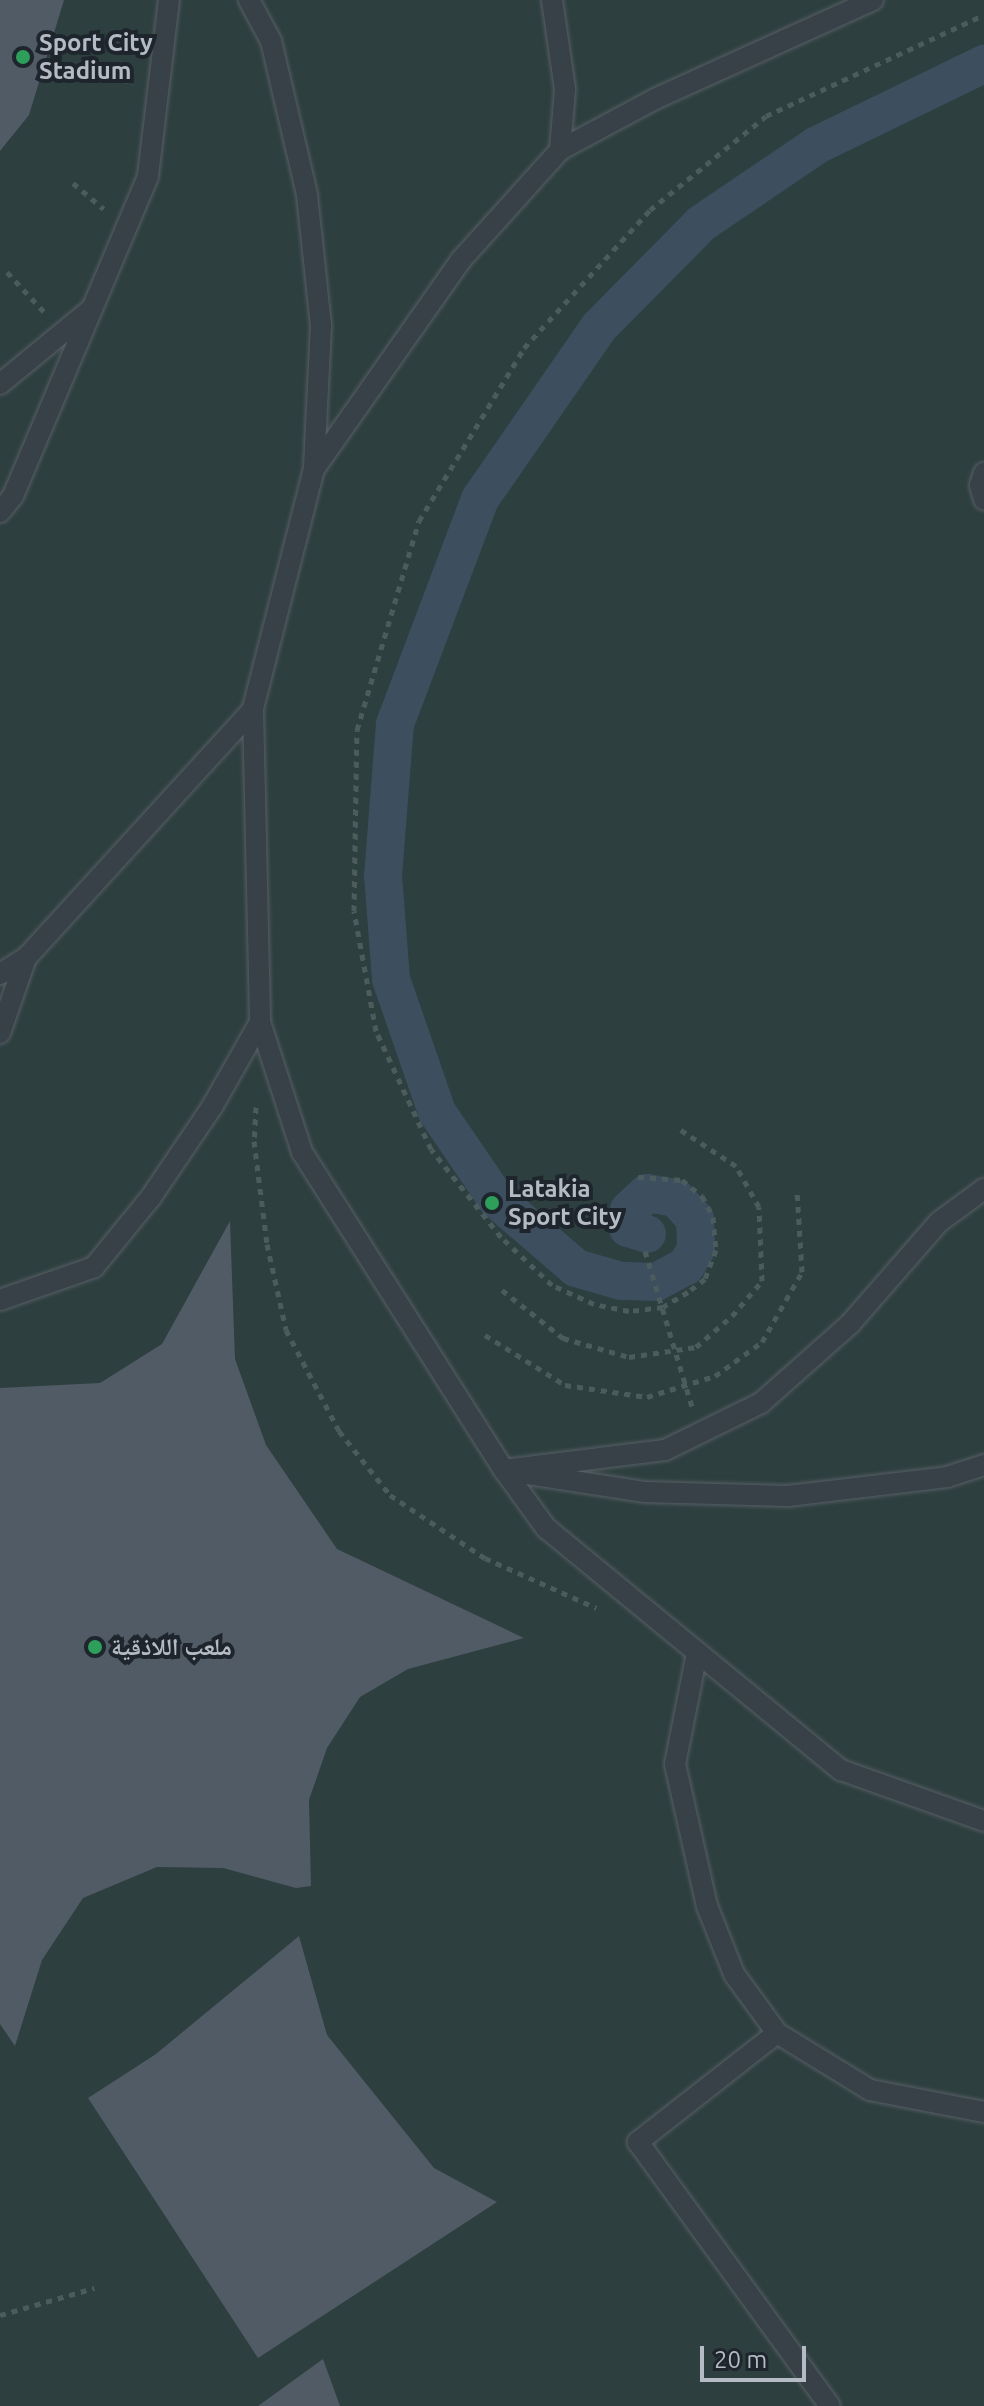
<!DOCTYPE html>
<html>
<head>
<meta charset="utf-8">
<style>
  body { margin:0 }
  #map { position:relative; width:984px; height:2406px; overflow:hidden; background:#252f38; font-family:Ubuntu,"Noto Naskh Arabic",sans-serif }
  div>[style] { position:absolute }
  [style*='--x'] { left:calc(var(--x)*1px); top:calc(var(--y)*1px); width:calc(var(--w)*1px); rotate:calc(var(--a)*1deg) }
  .green>* { inset:0; background:#2d3f3e; transform-origin:0 0 }
  .canal>* { height:38px; margin:-19px; padding:0 19px; transform-origin:19px; border-radius:19px; background:#3d4e5f }
  .building>* { inset:0; background:#515b66 }
  .path>* { height:5px; margin-top:-2.5px; transform-origin:0; background:repeating-linear-gradient(90deg,#4c5c5c 0 6px,transparent 0 12px) }
  .roads { filter:drop-shadow(0 0 2px #575e66) drop-shadow(0 0 2px #575e66) }
  .service>* { height:20px; margin:-10px; padding:0 10px; transform-origin:10px; border-radius:10px; background:#384048 }
  .dots>* { width:22px; height:22px; translate:-50% -50%; box-sizing:border-box; border:4px solid #1e252d; border-radius:50% }
  span { translate:-50% -50%; white-space:nowrap; text-align:center; line-height:1.15; -webkit-text-stroke:8px #1e252d; paint-order:stroke }
  .poi-label { font-size:24px; color:#b4bbc4; font-weight:700 }
  .left { translate:0 -50%; text-align:left }
  .scale { position:absolute; left:700px; top:2346px; width:106px; height:36px; box-sizing:border-box; border:4px solid #b4bbc4; border-top:0; padding-left:10px; font-size:24px; line-height:28px; white-space:nowrap; color:#b4bbc4; -webkit-text-stroke:6px #1e252d; paint-order:stroke }
</style>
</head>
<body>
<div id="map">
  <div class="green">
    <div style="left:0;top:0;width:984px;height:2406px"></div>
  </div>
  <div class="canal">
    <div style="--x:647;--y:1234;--w:20;--a:-162"></div>
    <div style="--x:628;--y:1228;--w:18;--a:-87"></div>
    <div style="--x:629;--y:1210;--w:25;--a:-43"></div>
    <div style="--x:647;--y:1193;--w:29;--a:10"></div>
    <div style="--x:676;--y:1198;--w:28;--a:48"></div>
    <div style="--x:695;--y:1219;--w:30;--a:88"></div>
    <div style="--x:696;--y:1249;--w:20;--a:120"></div>
    <div style="--x:686;--y:1266;--w:34;--a:152"></div>
    <div style="--x:656;--y:1282;--w:35;--a:-178"></div>
    <div style="--x:621;--y:1281;--w:47;--a:-163.9"></div>
    <div style="--x:576;--y:1268;--w:104;--a:-139.3"></div>
    <div style="--x:497;--y:1200;--w:107;--a:-124.3"></div>
    <div style="--x:437;--y:1112;--w:141;--a:-109.1"></div>
    <div style="--x:391;--y:979;--w:103;--a:-94.4"></div>
    <div style="--x:383;--y:876;--w:152;--a:-85.5"></div>
    <div style="--x:395;--y:724;--w:241;--a:-69.3"></div>
    <div style="--x:480;--y:499;--w:209;--a:-55.3"></div>
    <div style="--x:599;--y:327;--w:146;--a:-45.3"></div>
    <div style="--x:702;--y:223;--w:139;--a:-34.1"></div>
    <div style="--x:817;--y:145;--w:186;--a:-25.9"></div>
  </div>
  <div class="building">
    <div style="clip-path:polygon(0 0,64px 0,29px 115px,0 151px)"></div>
    <div style="clip-path:polygon(230px 1221px,235px 1359px,266px 1445px,337px 1549px,524px 1638px,408px 1669px,360px 1697px,327px 1748px,309px 1800px,311px 1886px,296px 1888px,223px 1868px,157px 1867px,83px 1898px,42px 1960px,15px 2046px,0 2024px,0 1388px,100px 1383px,162px 1344px)"></div>
    <div style="clip-path:polygon(299px 1936px,327px 2035px,434px 2168px,497px 2202px,258px 2358px,88px 2098px,156px 2054px)"></div>
    <div style="clip-path:polygon(323px 2359px,340px 2406px,258px 2406px)"></div>
  </div>
  <div class="path">
    <div style="--x:113;--y:71;--w:24;--a:35"></div>
    <div style="--x:73;--y:183;--w:40;--a:40"></div>
    <div style="--x:7;--y:272;--w:57;--a:47.1"></div>
    <div style="--x:256;--y:1107;--w:34;--a:93"></div>
    <div style="--x:254;--y:1141;--w:104;--a:82.8"></div>
    <div style="--x:267;--y:1244;--w:88;--a:77.5"></div>
    <div style="--x:286;--y:1330;--w:114;--a:62.3"></div>
    <div style="--x:339;--y:1431;--w:82;--a:51.4"></div>
    <div style="--x:390;--y:1495;--w:114;--a:33.6"></div>
    <div style="--x:485;--y:1558;--w:122;--a:24.2"></div>
    <div style="--x:638;--y:1177;--w:44;--a:3.9"></div>
    <div style="--x:682;--y:1180;--w:26;--a:39"></div>
    <div style="--x:702;--y:1196;--w:24;--a:62"></div>
    <div style="--x:713;--y:1217;--w:33;--a:85"></div>
    <div style="--x:716;--y:1250;--w:31;--a:111"></div>
    <div style="--x:705;--y:1279;--w:21;--a:143"></div>
    <div style="--x:688;--y:1292;--w:29;--a:149"></div>
    <div style="--x:663;--y:1307;--w:34;--a:173"></div>
    <div style="--x:629;--y:1311;--w:36;--a:-169"></div>
    <div style="--x:594;--y:1304;--w:46;--a:-155.7"></div>
    <div style="--x:552;--y:1285;--w:70;--a:-136.7"></div>
    <div style="--x:501;--y:1237;--w:112;--a:-128.5"></div>
    <div style="--x:431;--y:1149;--w:130;--a:-115"></div>
    <div style="--x:376;--y:1031;--w:122;--a:-100.4"></div>
    <div style="--x:354;--y:911;--w:181;--a:-89.1"></div>
    <div style="--x:357;--y:730;--w:218;--a:-73.5"></div>
    <div style="--x:419;--y:521;--w:202;--a:-58.7"></div>
    <div style="--x:524;--y:348;--w:187;--a:-47.6"></div>
    <div style="--x:650;--y:210;--w:149;--a:-39"></div>
    <div style="--x:766;--y:116;--w:240;--a:-24.9"></div>
    <div style="--x:645;--y:1251;--w:163;--a:73.2"></div>
    <div style="--x:502;--y:1290;--w:78;--a:38.2"></div>
    <div style="--x:563;--y:1338;--w:69;--a:16.1"></div>
    <div style="--x:629;--y:1357;--w:68;--a:-8.5"></div>
    <div style="--x:696;--y:1347;--w:48;--a:-40.7"></div>
    <div style="--x:732;--y:1316;--w:46;--a:-49.4"></div>
    <div style="--x:762;--y:1281;--w:74;--a:-92.3"></div>
    <div style="--x:759;--y:1207;--w:47;--a:-119.3"></div>
    <div style="--x:736;--y:1166;--w:66;--a:-146.8"></div>
    <div style="--x:485;--y:1335;--w:94;--a:32"></div>
    <div style="--x:565;--y:1385;--w:83;--a:8.3"></div>
    <div style="--x:647;--y:1397;--w:71;--a:-17.2"></div>
    <div style="--x:715;--y:1376;--w:58;--a:-35.9"></div>
    <div style="--x:762;--y:1342;--w:81;--a:-60.3"></div>
    <div style="--x:802;--y:1272;--w:82;--a:-93.5"></div>
    <div style="--x:0;--y:2315;--w:98;--a:-16"></div>
  </div>
  <div class="roads">
    <div class="service">
      <div style="--x:249;--y:0;--w:47;--a:61.8"></div>
      <div style="--x:271;--y:41;--w:158;--a:76.8"></div>
      <div style="--x:307;--y:195;--w:131;--a:83.9"></div>
      <div style="--x:321;--y:325;--w:144;--a:92.8"></div>
      <div style="--x:552;--y:0;--w:90;--a:81.7"></div>
      <div style="--x:565;--y:89;--w:61;--a:94.7"></div>
      <div style="--x:873;--y:0;--w:239;--a:155.6"></div>
      <div style="--x:655;--y:99;--w:108;--a:151.8"></div>
      <div style="--x:560;--y:150;--w:148;--a:132"></div>
      <div style="--x:461;--y:260;--w:256;--a:125.1"></div>
      <div style="--x:314;--y:469;--w:248;--a:104.3"></div>
      <div style="--x:253;--y:709;--w:313;--a:88.7"></div>
      <div style="--x:260;--y:1022;--w:137;--a:72.1"></div>
      <div style="--x:302;--y:1152;--w:377;--a:57.6"></div>
      <div style="--x:504;--y:1470;--w:72;--a:54.1"></div>
      <div style="--x:546;--y:1528;--w:382;--a:39.4"></div>
      <div style="--x:841;--y:1770;--w:152;--a:19.6"></div>
      <div style="--x:0;--y:384;--w:117;--a:-39.4"></div>
      <div style="--x:984;--y:473;--w:13;--a:108"></div>
      <div style="--x:980;--y:485;--w:15;--a:74"></div>
      <div style="--x:0;--y:512;--w:21;--a:-51"></div>
      <div style="--x:13;--y:496;--w:347;--a:-67.1"></div>
      <div style="--x:148;--y:176;--w:177;--a:-83.2"></div>
      <div style="--x:0;--y:974;--w:31;--a:-32"></div>
      <div style="--x:26;--y:958;--w:337;--a:-47.6"></div>
      <div style="--x:0;--y:1033;--w:79;--a:-70.9"></div>
      <div style="--x:0;--y:1300;--w:100;--a:-19.3"></div>
      <div style="--x:94;--y:1267;--w:90;--a:-50.8"></div>
      <div style="--x:151;--y:1197;--w:109;--a:-55.9"></div>
      <div style="--x:212;--y:1107;--w:98;--a:-60.5"></div>
      <div style="--x:504;--y:1470;--w:162;--a:-7.1"></div>
      <div style="--x:665;--y:1450;--w:107;--a:-26.1"></div>
      <div style="--x:761;--y:1403;--w:119;--a:-41.6"></div>
      <div style="--x:850;--y:1324;--w:135;--a:-48.9"></div>
      <div style="--x:939;--y:1222;--w:56;--a:-36.3"></div>
      <div style="--x:528;--y:1474;--w:117;--a:8.8"></div>
      <div style="--x:644;--y:1492;--w:144;--a:1.6"></div>
      <div style="--x:788;--y:1496;--w:160;--a:-6.8"></div>
      <div style="--x:947;--y:1477;--w:39;--a:-18"></div>
      <div style="--x:697;--y:1653;--w:113;--a:101.2"></div>
      <div style="--x:675;--y:1764;--w:146;--a:77.3"></div>
      <div style="--x:707;--y:1906;--w:73;--a:68.3"></div>
      <div style="--x:734;--y:1974;--w:73;--a:53.9"></div>
      <div style="--x:777;--y:2033;--w:109;--a:31.5"></div>
      <div style="--x:870;--y:2090;--w:116;--a:10.9"></div>
      <div style="--x:777;--y:2033;--w:177;--a:141.9"></div>
      <div style="--x:638;--y:2142;--w:326;--a:54"></div>
    </div>
  </div>
  <div class="dots">
    <div style="left:23px;top:57px;background:#2e9e5b"></div>
    <div style="left:492px;top:1203px;background:#2e9e5b"></div>
    <div style="left:95px;top:1647px;background:#2e9e5b"></div>
  </div>
  <div class="poi-label">
    <span class="left" style="left:39px;top:57px">Sport City<br>Stadium</span>
    <span class="left" style="left:508px;top:1203px">Latakia<br>Sport City</span>
    <span class="left" style="left:111px;top:1647px">ملعب اللاذقية</span>
  </div>
  <div class="scale">20 m</div>
</div>
</body>
</html>
